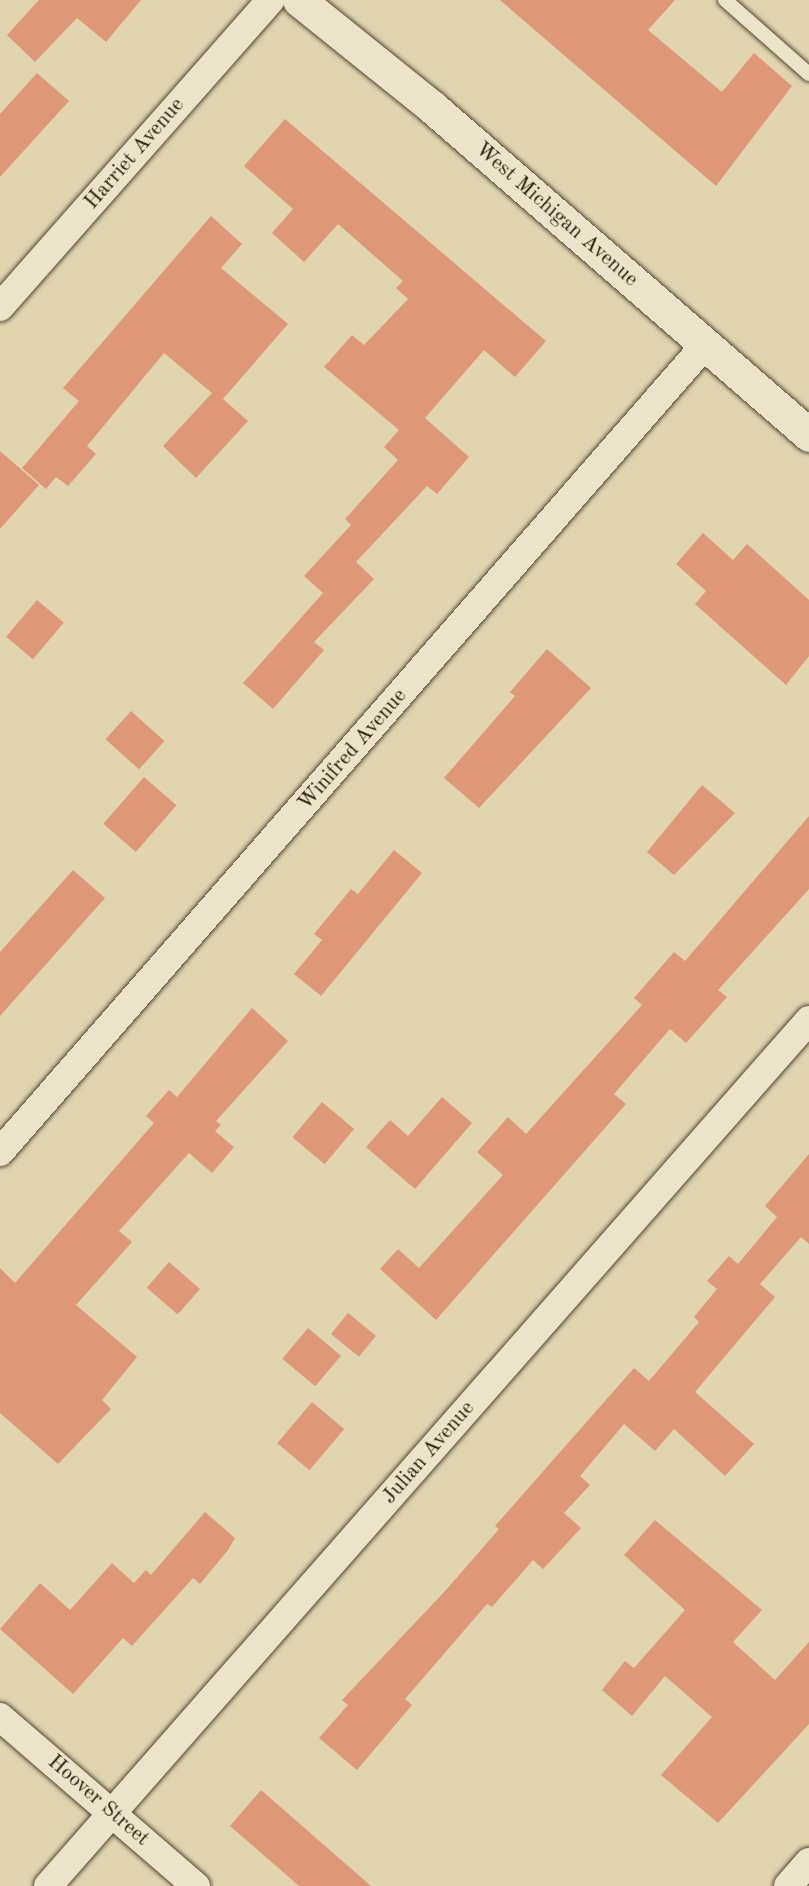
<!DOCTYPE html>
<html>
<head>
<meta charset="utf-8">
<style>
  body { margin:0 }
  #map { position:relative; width:809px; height:1886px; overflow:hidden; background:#e0d5af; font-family:"Old Standard TT",serif }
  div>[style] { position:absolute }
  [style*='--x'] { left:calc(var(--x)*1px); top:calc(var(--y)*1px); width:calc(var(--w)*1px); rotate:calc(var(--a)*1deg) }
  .building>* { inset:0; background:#de9878; transform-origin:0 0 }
  .roads { filter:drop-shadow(0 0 2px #544631) drop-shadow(0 0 2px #544631) }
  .lane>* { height:14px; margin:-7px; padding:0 7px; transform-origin:7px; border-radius:7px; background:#ebe4cb }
  .street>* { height:28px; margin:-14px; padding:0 14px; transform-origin:14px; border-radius:14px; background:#ebe4cb }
  .secondary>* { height:33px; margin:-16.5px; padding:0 16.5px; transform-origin:16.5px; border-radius:16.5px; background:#ebe4cb }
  span { translate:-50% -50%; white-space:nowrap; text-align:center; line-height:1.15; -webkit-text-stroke:6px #ebe4cb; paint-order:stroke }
  .street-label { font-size:21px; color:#251607 }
</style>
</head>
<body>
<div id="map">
  <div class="building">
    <div style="clip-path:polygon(39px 0,141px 0,106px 42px,77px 18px,35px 62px,7px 35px)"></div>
    <div style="clip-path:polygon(500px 0,675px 0,648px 30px,722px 92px,754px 53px,792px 86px,716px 186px)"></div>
    <div style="clip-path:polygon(37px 73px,69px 101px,0 177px,0 114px)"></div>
    <div style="clip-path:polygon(285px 119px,546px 341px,515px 377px,484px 350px,425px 418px,469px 457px,437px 494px,427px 486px,356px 562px,374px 579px,314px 642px,324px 650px,273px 709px,243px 683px,323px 593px,304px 576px,351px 525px,345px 519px,398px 460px,384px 447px,399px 430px,324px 367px,352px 335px,364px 345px,408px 299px,396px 288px,403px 281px,338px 224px,304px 262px,272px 233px,293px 209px,244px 166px)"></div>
    <div style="clip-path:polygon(211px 216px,242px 244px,221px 268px,288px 324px,223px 399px,248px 421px,196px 478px,163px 446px,212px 393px,164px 353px,87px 446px,96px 454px,68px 486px,56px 477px,46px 489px,22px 468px,79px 401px,63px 388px)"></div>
    <div style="clip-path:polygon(0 451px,39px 485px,0 529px)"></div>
    <div style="clip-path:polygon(703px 533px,733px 560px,747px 544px,809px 600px,809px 656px,786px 685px,695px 604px,706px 591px,676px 564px)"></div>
    <div style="left:37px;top:600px;width:35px;height:48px;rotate:40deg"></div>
    <div style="clip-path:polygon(547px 649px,591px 688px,479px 808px,444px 778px,515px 696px,510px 692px)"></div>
    <div style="left:131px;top:711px;width:45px;height:38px;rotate:42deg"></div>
    <div style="left:144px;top:777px;width:43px;height:62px;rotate:41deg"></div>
    <div style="clip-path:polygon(702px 785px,735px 813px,674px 875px,647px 852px)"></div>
    <div style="clip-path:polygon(809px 816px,809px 889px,718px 990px,727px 997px,686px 1043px,670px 1029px,614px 1094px,626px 1104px,436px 1320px,380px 1269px,398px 1249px,419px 1268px,503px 1175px,477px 1152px,508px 1117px,526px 1134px,642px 1005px,634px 998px,674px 952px,685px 961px)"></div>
    <div style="clip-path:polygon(394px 850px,422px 873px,321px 996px,294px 974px,322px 940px,314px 934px,351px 889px,358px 894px)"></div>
    <div style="clip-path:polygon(73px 870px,105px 898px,0 1016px,0 952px)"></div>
    <div style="clip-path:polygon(252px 1008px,288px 1041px,216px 1121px,221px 1125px,215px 1131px,234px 1147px,212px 1173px,189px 1153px,119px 1231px,132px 1242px,76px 1305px,137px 1357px,102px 1400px,111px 1409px,58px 1464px,0 1413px,0 1268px,15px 1283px,154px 1123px,146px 1116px,169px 1090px,177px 1097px)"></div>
    <div style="clip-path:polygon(442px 1097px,472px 1123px,415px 1189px,366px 1147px,390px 1120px,408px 1136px)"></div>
    <div style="left:322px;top:1102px;width:42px;height:46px;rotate:40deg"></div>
    <div style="clip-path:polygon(809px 1154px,809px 1244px,801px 1237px,760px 1284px,775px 1297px,695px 1392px,754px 1444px,725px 1476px,674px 1429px,655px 1451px,624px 1424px,580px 1476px,590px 1485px,564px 1513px,581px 1528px,543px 1569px,533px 1560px,492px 1607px,487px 1604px,405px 1699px,412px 1705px,357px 1770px,319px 1738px,348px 1705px,342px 1700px,446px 1590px,499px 1529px,495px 1526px,634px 1368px,649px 1381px,699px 1322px,694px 1317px,717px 1289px,707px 1281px,729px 1256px,738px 1264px,777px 1217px,765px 1206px)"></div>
    <div style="left:169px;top:1262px;width:41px;height:34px;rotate:41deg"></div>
    <div style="left:348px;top:1313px;width:36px;height:27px;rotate:39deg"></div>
    <div style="left:308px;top:1328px;width:43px;height:40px;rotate:40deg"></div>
    <div style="left:312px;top:1402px;width:42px;height:54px;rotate:40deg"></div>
    <div style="clip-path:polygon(205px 1512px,235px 1538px,228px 1550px,200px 1584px,193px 1578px,132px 1646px,123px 1638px,73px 1694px,0 1629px,40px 1583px,70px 1610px,112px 1563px,134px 1583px,146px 1570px,151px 1575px)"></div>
    <div style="clip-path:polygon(655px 1520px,762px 1610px,733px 1642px,775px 1680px,809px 1642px,809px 1724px,718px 1823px,661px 1775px,712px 1717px,665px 1676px,632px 1716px,602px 1690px,625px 1661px,634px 1668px,685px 1610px,624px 1555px)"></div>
    <div style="clip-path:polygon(261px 1790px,371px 1886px,299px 1886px,230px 1826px)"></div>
  </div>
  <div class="roads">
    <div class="lane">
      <div style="--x:725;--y:0;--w:112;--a:41.4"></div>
    </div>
    <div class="street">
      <div style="--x:0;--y:307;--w:409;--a:-48.6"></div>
      <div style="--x:0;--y:1152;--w:1072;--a:-48.86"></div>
      <div style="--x:0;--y:1717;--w:259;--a:40.8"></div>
      <div style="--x:48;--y:1886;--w:1153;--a:-48.69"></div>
      <div style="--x:788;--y:1886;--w:32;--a:-49"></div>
    </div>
    <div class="secondary">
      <div style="--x:299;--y:0;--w:171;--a:38.8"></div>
      <div style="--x:432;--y:107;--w:500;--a:41"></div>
    </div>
  </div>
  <div class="street-label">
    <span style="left:135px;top:154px;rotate:-49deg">Harriet Avenue</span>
    <span style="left:556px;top:215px;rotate:41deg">West Michigan Avenue</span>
    <span style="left:353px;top:750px;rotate:-49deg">Winifred Avenue</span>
    <span style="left:429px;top:1453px;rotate:-49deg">Julian Avenue</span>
    <span style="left:98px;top:1801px;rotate:41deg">Hoover Street</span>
  </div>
</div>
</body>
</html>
